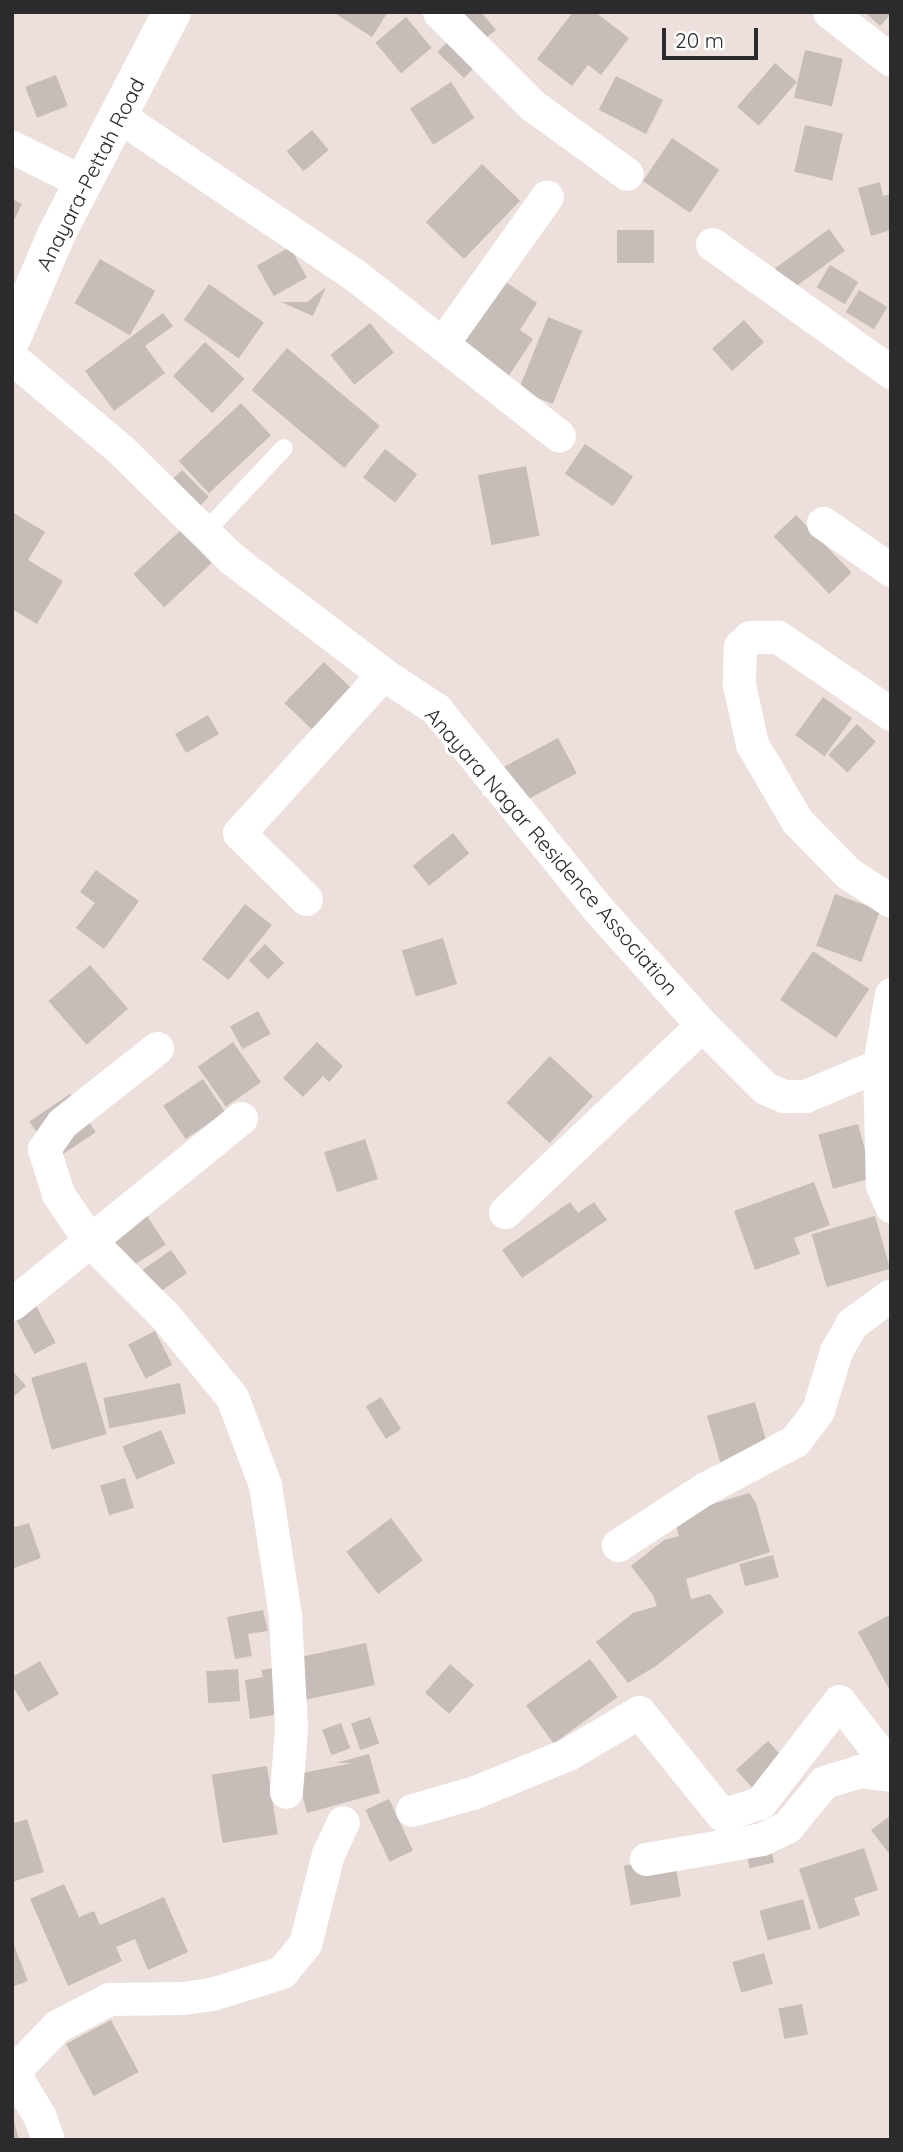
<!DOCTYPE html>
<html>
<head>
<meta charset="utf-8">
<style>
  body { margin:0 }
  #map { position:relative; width:903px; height:2152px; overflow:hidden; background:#ede0dc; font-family:Quicksand,sans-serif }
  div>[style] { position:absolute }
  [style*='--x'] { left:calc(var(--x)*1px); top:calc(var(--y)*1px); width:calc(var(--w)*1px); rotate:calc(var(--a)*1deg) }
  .building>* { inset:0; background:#c6bcb8; transform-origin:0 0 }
  .lane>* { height:18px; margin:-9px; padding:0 9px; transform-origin:9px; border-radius:9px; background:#fff }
  .street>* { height:33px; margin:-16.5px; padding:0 16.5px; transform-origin:16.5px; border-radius:16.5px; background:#fff }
  .secondary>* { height:38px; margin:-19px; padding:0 19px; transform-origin:19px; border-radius:19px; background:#fff }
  span { translate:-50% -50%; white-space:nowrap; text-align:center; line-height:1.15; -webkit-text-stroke:6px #fff; paint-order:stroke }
  .street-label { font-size:21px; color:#2b2b2b }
  .frame { position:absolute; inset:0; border:14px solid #2b2b2b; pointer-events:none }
  .scale { position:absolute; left:662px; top:28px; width:96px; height:32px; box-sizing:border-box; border:4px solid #2b2b2b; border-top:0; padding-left:9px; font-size:21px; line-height:24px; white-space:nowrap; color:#2b2b2b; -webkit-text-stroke:5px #fff; paint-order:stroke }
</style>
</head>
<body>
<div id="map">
  <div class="building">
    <div style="clip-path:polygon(333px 12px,388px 12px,372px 37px)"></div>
    <div style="clip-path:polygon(458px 12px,481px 12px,496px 30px,477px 45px)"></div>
    <div style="clip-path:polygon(573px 12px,595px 12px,629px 38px,601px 75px,588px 65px,572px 86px,537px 59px)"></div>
    <div style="clip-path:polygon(865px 12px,891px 12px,891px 14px,880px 26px)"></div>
    <div style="left:406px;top:17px;width:40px;height:40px;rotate:50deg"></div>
    <div style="left:454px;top:35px;width:37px;height:24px;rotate:44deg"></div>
    <div style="left:805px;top:50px;width:39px;height:49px;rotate:13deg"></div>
    <div style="left:775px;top:63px;width:29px;height:58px;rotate:41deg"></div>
    <div style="left:56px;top:75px;width:33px;height:33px;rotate:69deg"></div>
    <div style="left:616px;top:76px;width:53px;height:38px;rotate:27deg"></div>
    <div style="left:451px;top:82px;width:43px;height:49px;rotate:57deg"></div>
    <div style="left:805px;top:125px;width:39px;height:48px;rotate:13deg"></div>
    <div style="left:312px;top:130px;width:26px;height:33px;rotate:50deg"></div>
    <div style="left:672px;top:138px;width:57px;height:52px;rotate:34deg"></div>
    <div style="left:482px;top:164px;width:53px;height:81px;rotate:44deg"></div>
    <div style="clip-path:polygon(880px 182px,883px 196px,891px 194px,891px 230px,871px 236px,858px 188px)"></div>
    <div style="clip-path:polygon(12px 199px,22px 204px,12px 224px)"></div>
    <div style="left:829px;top:229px;width:27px;height:67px;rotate:54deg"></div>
    <div style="left:617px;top:230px;width:37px;height:33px"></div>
    <div style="left:290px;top:247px;width:35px;height:38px;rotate:61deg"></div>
    <div style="left:100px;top:259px;width:64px;height:51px;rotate:30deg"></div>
    <div style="left:830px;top:265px;width:33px;height:26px;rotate:31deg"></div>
    <div style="clip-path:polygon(497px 276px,537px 303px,520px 330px,533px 339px,502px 386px,452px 343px)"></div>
    <div style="left:209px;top:284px;width:67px;height:44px;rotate:35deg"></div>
    <div style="clip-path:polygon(326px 287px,313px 316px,281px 302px,307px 302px)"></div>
    <div style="left:859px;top:290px;width:33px;height:26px;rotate:31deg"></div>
    <div style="clip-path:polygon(163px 313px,173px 326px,145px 346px,165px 373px,114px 411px,85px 371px)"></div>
    <div style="left:548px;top:317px;width:37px;height:79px;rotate:22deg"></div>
    <div style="left:744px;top:320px;width:30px;height:43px;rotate:48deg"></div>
    <div style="left:370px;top:323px;width:38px;height:51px;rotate:51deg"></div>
    <div style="left:205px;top:342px;width:54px;height:47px;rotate:43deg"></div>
    <div style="left:287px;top:348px;width:121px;height:55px;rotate:40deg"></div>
    <div style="left:241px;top:403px;width:44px;height:85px;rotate:47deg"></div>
    <div style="left:585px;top:444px;width:58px;height:36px;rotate:34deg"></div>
    <div style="left:385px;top:449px;width:41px;height:36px;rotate:38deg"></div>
    <div style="left:526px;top:466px;width:71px;height:49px;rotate:79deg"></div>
    <div style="left:182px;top:470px;width:38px;height:17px;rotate:45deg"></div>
    <div style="clip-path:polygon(12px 512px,45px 532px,28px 560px,63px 581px,37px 624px,12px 609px)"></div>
    <div style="left:796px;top:515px;width:80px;height:31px;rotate:46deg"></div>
    <div style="left:181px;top:530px;width:45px;height:65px;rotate:47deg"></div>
    <div style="left:324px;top:662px;width:43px;height:57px;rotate:44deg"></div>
    <div style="left:823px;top:697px;width:36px;height:47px;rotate:36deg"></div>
    <div style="left:208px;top:715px;width:22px;height:38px;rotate:60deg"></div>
    <div style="left:857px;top:724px;width:26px;height:42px;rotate:43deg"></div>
    <div style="left:558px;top:738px;width:40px;height:68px;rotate:62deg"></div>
    <div style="left:453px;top:833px;width:26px;height:52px;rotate:51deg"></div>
    <div style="clip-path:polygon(96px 870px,139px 901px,104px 949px,76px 928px,95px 903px,80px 892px)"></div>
    <div style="left:835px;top:894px;width:48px;height:55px;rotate:20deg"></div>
    <div style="left:245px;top:904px;width:34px;height:70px;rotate:38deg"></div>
    <div style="left:443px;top:938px;width:48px;height:43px;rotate:73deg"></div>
    <div style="left:265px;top:944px;width:27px;height:23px;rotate:45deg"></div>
    <div style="left:813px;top:951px;width:68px;height:59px;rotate:34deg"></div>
    <div style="left:90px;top:965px;width:58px;height:55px;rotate:49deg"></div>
    <div style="left:258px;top:1011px;width:26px;height:32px;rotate:61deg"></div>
    <div style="left:233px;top:1042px;width:49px;height:43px;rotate:55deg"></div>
    <div style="clip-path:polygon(317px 1042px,343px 1066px,329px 1082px,323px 1076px,303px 1097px,283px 1078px)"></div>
    <div style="left:550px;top:1056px;width:59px;height:64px;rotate:43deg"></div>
    <div style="left:203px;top:1079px;width:40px;height:48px;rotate:56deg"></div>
    <div style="left:70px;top:1094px;width:46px;height:49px;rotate:56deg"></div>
    <div style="left:858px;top:1124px;width:56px;height:41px;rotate:75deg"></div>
    <div style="left:365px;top:1139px;width:42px;height:43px;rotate:72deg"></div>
    <div style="clip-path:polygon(814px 1182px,830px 1225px,794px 1238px,800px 1254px,755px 1270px,734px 1211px)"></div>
    <div style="clip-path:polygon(570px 1202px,578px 1213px,594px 1202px,607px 1220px,522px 1278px,502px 1250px)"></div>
    <div style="left:144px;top:1211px;width:40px;height:44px;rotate:57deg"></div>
    <div style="left:875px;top:1216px;width:55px;height:66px;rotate:74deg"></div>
    <div style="left:171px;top:1250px;width:28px;height:47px;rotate:55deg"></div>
    <div style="left:35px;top:1304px;width:44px;height:24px;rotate:62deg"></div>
    <div style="left:155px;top:1331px;width:38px;height:30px;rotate:63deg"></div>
    <div style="left:86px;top:1362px;width:75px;height:57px;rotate:74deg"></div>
    <div style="clip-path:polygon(12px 1370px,26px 1386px,12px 1398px)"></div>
    <div style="left:180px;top:1383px;width:31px;height:78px;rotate:79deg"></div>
    <div style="left:381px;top:1397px;width:38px;height:18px;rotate:58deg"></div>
    <div style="left:755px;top:1402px;width:52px;height:50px;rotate:74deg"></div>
    <div style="left:161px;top:1430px;width:36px;height:42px;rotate:67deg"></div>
    <div style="left:125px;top:1478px;width:31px;height:26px;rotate:73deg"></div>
    <div style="clip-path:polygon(749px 1493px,756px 1503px,770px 1552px,686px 1579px,691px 1599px,710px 1594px,724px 1612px,656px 1666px,628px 1683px,596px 1642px,633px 1613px,657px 1606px,653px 1595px,631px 1566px,664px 1540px,679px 1536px,673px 1516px)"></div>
    <div style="left:391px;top:1518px;width:53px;height:56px;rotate:53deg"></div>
    <div style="clip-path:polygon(29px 1523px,41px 1558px,14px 1568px,12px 1528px)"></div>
    <div style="left:773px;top:1555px;width:23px;height:35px;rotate:75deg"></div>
    <div style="clip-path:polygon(263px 1610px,268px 1631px,248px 1634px,252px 1656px,235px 1659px,227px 1617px)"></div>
    <div style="clip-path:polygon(891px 1614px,891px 1688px,889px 1689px,858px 1632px)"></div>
    <div style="left:366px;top:1643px;width:43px;height:71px;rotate:78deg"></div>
    <div style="left:590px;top:1659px;width:47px;height:79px;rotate:54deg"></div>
    <div style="clip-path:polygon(40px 1661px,59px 1694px,28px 1712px,12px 1685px,12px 1677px)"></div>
    <div style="left:450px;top:1664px;width:32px;height:38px;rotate:41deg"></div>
    <div style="clip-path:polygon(274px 1668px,280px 1714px,250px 1719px,245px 1680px,263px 1677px,261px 1670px)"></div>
    <div style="left:238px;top:1669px;width:32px;height:32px;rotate:86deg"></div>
    <div style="left:370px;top:1717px;width:28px;height:20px;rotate:71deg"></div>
    <div style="left:341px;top:1723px;width:27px;height:20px;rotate:70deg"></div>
    <div style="left:768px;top:1741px;width:25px;height:43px;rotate:48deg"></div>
    <div style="clip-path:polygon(369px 1754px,380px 1793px,307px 1813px,297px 1774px,353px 1763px,336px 1763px)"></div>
    <div style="left:267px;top:1766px;width:69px;height:56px;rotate:81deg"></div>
    <div style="left:389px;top:1799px;width:57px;height:26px;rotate:65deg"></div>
    <div style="clip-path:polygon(891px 1815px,891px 1856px,871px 1830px)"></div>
    <div style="clip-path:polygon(27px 1819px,44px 1872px,12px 1882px,12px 1824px)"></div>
    <div style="left:770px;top:1845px;width:18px;height:25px;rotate:77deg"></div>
    <div style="clip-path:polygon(864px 1848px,878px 1890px,854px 1898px,860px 1915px,819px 1929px,799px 1869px)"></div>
    <div style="left:674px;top:1857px;width:40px;height:51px;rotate:80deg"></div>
    <div style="clip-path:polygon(64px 1884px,79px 1917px,94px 1911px,100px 1925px,164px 1897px,188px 1952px,148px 1970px,135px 1939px,116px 1947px,122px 1961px,68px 1986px,30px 1899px)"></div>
    <div style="left:803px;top:1899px;width:31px;height:45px;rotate:75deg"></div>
    <div style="clip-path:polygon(12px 1940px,28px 1981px,12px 1987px)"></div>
    <div style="left:764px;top:1953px;width:32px;height:33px;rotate:74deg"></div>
    <div style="left:802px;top:2004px;width:31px;height:24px;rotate:79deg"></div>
    <div style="left:111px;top:2020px;width:59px;height:51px;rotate:62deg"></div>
    <div style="clip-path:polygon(12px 2117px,13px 2117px,19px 2140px,12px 2140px)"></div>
  </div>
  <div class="lane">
    <div style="--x:205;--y:532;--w:115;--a:-46.8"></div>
  </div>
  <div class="street">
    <div style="--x:439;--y:12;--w:132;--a:45"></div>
    <div style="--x:532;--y:105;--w:117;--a:36"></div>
    <div style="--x:829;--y:12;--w:78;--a:37.7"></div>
    <div style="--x:119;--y:116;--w:286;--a:34"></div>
    <div style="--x:356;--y:276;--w:258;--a:38.2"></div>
    <div style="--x:12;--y:147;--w:81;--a:26.3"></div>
    <div style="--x:712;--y:244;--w:220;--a:35.6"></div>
    <div style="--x:442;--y:344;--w:181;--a:-54.6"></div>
    <div style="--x:12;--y:358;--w:141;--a:40.1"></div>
    <div style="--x:120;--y:449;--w:156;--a:44.5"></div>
    <div style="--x:231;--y:558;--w:191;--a:37.3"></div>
    <div style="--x:383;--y:674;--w:64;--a:33.4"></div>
    <div style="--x:436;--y:709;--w:256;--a:51"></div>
    <div style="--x:597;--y:908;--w:157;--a:48.1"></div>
    <div style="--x:702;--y:1025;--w:89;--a:45"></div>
    <div style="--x:765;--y:1088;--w:21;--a:23"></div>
    <div style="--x:784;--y:1096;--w:21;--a:0"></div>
    <div style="--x:805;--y:1096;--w:80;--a:-22.7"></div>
    <div style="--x:823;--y:523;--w:83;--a:34.7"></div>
    <div style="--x:891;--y:714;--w:137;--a:-145.7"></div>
    <div style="--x:778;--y:637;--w:28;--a:180"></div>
    <div style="--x:750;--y:637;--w:13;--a:138"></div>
    <div style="--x:740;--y:646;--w:38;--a:92"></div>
    <div style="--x:739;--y:684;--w:61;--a:77.8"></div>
    <div style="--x:752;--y:744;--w:89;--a:59.7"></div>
    <div style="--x:797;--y:821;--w:73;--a:45.6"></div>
    <div style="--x:848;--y:873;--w:51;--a:33.1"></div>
    <div style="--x:306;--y:899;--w:94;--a:-135.4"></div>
    <div style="--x:239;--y:833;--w:215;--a:-47.8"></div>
    <div style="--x:891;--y:994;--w:72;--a:99.6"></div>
    <div style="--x:879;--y:1065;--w:120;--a:88.6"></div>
    <div style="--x:882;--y:1185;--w:23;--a:67"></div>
    <div style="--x:157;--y:1048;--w:121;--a:141.7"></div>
    <div style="--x:62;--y:1123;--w:32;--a:125"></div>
    <div style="--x:44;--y:1149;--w:47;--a:72.7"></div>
    <div style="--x:58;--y:1194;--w:57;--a:55.8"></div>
    <div style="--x:90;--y:1241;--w:106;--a:45"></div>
    <div style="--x:165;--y:1316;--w:105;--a:50.4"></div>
    <div style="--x:232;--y:1397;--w:94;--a:69.4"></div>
    <div style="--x:265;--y:1485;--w:133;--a:81.3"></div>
    <div style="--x:285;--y:1616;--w:112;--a:86.9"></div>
    <div style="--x:291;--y:1728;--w:64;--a:94.5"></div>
    <div style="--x:505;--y:1212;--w:272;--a:-43.5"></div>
    <div style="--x:12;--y:1304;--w:295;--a:-39.1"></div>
    <div style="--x:618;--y:1545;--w:103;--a:-33.1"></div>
    <div style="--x:704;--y:1489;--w:103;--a:-27.8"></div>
    <div style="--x:795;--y:1441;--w:39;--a:-53"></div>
    <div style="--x:818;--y:1410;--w:62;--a:-73"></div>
    <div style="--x:836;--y:1351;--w:32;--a:-60"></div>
    <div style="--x:852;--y:1323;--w:48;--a:-35.7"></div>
    <div style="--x:412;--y:1810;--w:66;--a:-15.9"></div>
    <div style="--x:475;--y:1792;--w:100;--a:-22.2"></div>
    <div style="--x:568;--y:1754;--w:82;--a:-30.6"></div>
    <div style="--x:639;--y:1712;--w:132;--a:51.1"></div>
    <div style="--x:722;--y:1815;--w:40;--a:-18"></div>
    <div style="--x:760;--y:1803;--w:129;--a:-52.2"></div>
    <div style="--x:839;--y:1701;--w:85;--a:52.2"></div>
    <div style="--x:646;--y:1859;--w:118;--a:-9.8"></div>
    <div style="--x:762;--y:1839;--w:28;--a:-26"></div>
    <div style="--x:787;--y:1827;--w:58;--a:-50.6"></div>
    <div style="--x:824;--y:1782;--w:37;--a:-17"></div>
    <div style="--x:859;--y:1771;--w:32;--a:7"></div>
    <div style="--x:12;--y:2073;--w:65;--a:-46.2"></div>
    <div style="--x:57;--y:2026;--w:59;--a:-27.4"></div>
    <div style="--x:109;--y:1999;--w:74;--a:-0.8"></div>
    <div style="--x:183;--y:1998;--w:29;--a:-8"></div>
    <div style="--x:212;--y:1994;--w:73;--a:-17.4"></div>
    <div style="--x:282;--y:1972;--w:36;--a:-51"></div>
    <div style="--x:305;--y:1944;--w:93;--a:-75.7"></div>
    <div style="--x:328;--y:1854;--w:35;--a:-65"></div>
    <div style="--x:12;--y:2082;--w:11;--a:27"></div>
    <div style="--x:22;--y:2087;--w:35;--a:59"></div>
    <div style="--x:40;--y:2117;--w:24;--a:71"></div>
  </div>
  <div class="secondary">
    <div style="--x:12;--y:338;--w:114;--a:-66.8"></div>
    <div style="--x:57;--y:233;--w:249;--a:-62.5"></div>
  </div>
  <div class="street-label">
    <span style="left:90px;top:174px;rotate:-63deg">Anayara-Pettah Road</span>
    <span style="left:552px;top:851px;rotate:49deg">Anayara Nagar Residence Association</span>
  </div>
  <div class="frame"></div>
  <div class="scale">20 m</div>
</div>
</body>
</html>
